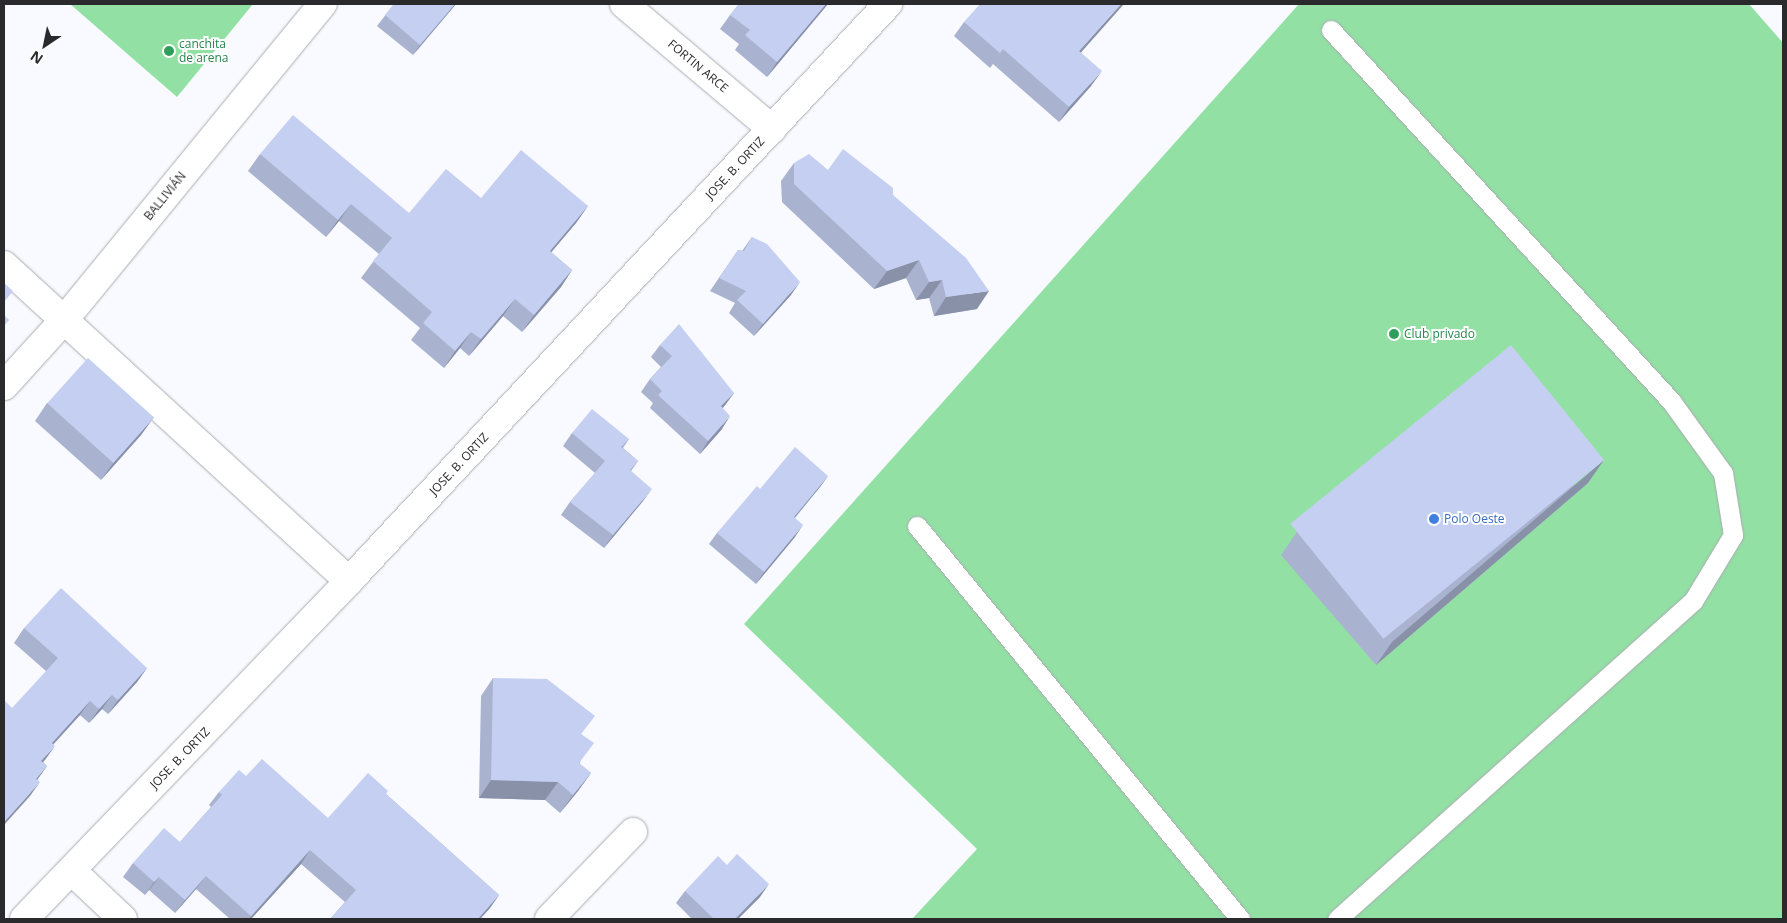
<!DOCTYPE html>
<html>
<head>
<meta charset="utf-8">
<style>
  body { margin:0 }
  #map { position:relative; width:1787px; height:923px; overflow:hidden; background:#f8faff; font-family:"Open Sans",sans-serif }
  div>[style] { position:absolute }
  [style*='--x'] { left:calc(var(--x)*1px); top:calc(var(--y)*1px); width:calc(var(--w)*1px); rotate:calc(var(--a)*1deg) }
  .green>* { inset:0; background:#93e0a5 }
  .roads { filter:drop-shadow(0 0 1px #abacb1) drop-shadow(0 0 1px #abacb1) }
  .lane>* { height:19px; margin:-9.5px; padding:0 9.5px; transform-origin:9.5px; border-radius:9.5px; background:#fff }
  .street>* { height:28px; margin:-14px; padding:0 14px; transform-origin:14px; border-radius:14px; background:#fff }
  .wall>* { inset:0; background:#a9b2cf }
  .shaded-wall>* { inset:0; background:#8991a9 }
  .building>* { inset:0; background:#c4cff1; transform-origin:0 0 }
  .dots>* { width:14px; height:14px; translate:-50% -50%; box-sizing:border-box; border:2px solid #fff; border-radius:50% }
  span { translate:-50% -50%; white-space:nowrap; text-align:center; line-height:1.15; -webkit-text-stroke:4px #fff; paint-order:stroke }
  .leisure-label { font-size:12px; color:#27864d }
  .left { translate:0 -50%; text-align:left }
  .street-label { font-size:12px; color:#2a2a2c }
  .shop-label { font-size:12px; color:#366cbe }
  .frame { position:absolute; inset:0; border:5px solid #2a2a2c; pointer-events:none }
  .north { position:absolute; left:20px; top:20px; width:50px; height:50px; -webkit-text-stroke:4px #fff; paint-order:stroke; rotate:214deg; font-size:14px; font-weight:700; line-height:20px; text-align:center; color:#2a2a2c }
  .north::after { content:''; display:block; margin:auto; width:18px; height:22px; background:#2a2a2c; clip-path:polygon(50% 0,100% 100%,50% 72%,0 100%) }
</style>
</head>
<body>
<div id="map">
  <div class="green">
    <div style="clip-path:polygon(70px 4px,253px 4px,177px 97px)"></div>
    <div style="clip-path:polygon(1299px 4px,1749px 4px,1783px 43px,1783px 919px,912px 919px,977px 849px,744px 624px)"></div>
  </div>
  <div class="roads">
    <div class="lane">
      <div style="--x:1331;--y:30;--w:503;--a:47.5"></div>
      <div style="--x:1671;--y:401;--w:89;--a:54.2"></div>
      <div style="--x:1723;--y:473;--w:63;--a:80.8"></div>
      <div style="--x:1733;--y:535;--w:77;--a:121.2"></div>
      <div style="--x:1693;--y:601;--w:477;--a:138.2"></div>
      <div style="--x:917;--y:526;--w:509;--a:50.58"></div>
    </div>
    <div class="street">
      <div style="--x:624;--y:4;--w:194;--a:40.2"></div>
      <div style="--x:4;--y:265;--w:468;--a:42.5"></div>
      <div style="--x:4;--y:386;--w:89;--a:-47.7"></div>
      <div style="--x:64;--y:320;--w:409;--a:-50.7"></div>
      <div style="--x:72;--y:871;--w:70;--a:43.3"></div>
      <div style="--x:24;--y:919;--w:469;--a:-46.1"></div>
      <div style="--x:349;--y:581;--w:790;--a:-46.95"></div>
      <div style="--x:549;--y:919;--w:121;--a:-46"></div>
    </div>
  </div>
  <div class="wall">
    <div style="clip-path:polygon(394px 4px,456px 4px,413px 55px,377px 26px)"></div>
    <div style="clip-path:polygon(739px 4px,828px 4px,767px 77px,735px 50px,739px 44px,720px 29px,730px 15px)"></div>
    <div style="clip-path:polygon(964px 22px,1081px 52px,1091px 86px,1059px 122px,993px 64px,990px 68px,954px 36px)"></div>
    <div style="clip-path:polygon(260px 154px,409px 213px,481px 198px,588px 206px,576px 223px,551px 252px,572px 270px,561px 287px,522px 332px,503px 316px,469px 356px,460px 348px,444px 368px,411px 340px,420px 328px,361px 278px,379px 254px,339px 221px,326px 237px,248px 171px)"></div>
    <div style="clip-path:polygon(794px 163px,828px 170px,893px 195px,977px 309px,934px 316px,929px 298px,916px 300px,906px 278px,874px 289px,782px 202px,781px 181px)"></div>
    <div style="clip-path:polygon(752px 237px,791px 295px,754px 336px,729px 313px,735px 303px,710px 291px,738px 250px,742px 251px)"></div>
    <div style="clip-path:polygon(660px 345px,734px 393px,723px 408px,722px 429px,700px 454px,650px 408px,653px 403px,641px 392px,650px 379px,661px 367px,651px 357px)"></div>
    <div style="clip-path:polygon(47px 403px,154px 417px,141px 435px,101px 480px,35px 421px)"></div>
    <div style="clip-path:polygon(572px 433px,629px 439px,623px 448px,638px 461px,631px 471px,643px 501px,604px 548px,561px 515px,570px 502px,595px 473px,563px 446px)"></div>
    <div style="clip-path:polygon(828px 476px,820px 487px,795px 518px,795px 537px,756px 584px,709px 544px,717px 533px,760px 489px)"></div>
    <div style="clip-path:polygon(1588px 483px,1376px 665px,1281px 555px,1297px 532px)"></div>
    <div style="clip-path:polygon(24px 628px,147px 668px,137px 682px,108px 714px,102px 709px,89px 723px,80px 715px,53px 744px,43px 762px,47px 766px,37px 780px,30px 796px,46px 671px,14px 643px)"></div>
    <div style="clip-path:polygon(493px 678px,582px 735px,580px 764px,591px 773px,578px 791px,560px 813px,545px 800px,479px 798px,481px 696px)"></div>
    <div style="clip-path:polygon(219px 792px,328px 818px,386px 794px,499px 895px,490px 908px,480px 919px,330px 919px,345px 902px,301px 864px,251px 919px,230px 919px,196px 889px,175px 913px,149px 890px,145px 895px,123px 877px,133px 863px,180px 842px,211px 807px,209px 805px)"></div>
    <div style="clip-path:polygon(685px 891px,760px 897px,738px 919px,692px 919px,676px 903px)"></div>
  </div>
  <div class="shaded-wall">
    <div style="clip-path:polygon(455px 4px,456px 4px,413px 55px,420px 45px)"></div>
    <div style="clip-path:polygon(826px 4px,828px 4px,767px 77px,777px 62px)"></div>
    <div style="clip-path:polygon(1121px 4px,1124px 4px,1069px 66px,1079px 51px)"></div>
    <div style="clip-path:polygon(1102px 71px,1091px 86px,1059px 122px,1069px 107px)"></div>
    <div style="clip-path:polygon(351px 204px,339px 221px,326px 237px,338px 220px)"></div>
    <div style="clip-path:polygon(588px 206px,576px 223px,538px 268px,550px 251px)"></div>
    <div style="clip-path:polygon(919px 260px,906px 278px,874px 289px,887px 271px)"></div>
    <div style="clip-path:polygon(572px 270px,561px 287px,522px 332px,534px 315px)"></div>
    <div style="clip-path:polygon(942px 280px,929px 298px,916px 300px,929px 282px)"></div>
    <div style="clip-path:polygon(800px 282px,791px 295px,754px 336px,763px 324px)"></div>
    <div style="clip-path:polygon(989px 291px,977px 309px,934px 316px,946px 297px)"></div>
    <div style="clip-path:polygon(515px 299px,503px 316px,469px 356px,481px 339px)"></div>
    <div style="clip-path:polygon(471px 332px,460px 348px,444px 368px,455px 351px)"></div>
    <div style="clip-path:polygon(734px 393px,725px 405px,713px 419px,721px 406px)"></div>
    <div style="clip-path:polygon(730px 416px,722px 429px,700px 454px,708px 441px)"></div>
    <div style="clip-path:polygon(154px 417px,141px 435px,101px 480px,114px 462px)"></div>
    <div style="clip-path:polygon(1604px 460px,1588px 483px,1376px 665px,1392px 642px)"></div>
    <div style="clip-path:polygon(828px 476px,820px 487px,785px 529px,794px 517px)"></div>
    <div style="clip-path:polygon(652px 489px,643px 501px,604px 548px,613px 535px)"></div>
    <div style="clip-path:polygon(803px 525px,795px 537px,756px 584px,764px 572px)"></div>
    <div style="clip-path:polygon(147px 668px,137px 682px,108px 714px,118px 700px)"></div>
    <div style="clip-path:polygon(112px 695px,102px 709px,89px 723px,99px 709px)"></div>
    <div style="clip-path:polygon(90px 701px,80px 715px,42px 757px,52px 743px)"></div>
    <div style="clip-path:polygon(55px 746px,45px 760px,31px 775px,41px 761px)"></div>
    <div style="clip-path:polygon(47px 766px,37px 780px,36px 779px)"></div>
    <div style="clip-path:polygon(591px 773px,578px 791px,560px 813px,573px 795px)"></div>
    <div style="clip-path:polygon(491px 780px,558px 782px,545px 800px,479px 798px)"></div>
    <div style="clip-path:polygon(40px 782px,30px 796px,4px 825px,4px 822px)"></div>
    <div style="clip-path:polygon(310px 850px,301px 864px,251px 919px,249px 919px)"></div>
    <div style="clip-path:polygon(206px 876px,196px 889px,175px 913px,185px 900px)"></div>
    <div style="clip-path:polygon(159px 877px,149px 890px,145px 895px,154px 882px)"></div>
    <div style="clip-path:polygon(769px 884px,760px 897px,738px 919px,735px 919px)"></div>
    <div style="clip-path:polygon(499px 895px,490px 908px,480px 919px,478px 919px)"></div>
  </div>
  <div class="building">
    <div style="clip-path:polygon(394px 4px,455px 4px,420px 45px,385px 15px)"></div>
    <div style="clip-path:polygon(739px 4px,826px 4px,777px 62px,745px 35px,750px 30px,730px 15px)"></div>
    <div style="clip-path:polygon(980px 4px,1121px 4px,1079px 51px,1102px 71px,1069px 107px,1003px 49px,1000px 53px,964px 22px)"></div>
    <div style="clip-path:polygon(293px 115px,409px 213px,446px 169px,481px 198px,521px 150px,588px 206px,550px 251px,572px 270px,534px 315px,515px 299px,481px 339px,471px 332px,455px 351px,423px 323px,432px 312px,373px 261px,392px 238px,351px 204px,338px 220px,260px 154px)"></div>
    <div style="clip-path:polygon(843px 149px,893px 188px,893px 195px,966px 258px,989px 291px,946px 297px,942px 280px,929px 282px,919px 260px,887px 271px,794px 184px,794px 163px,809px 154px,828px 170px)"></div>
    <div style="clip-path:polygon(752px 237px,767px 244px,800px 282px,763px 324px,737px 300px,746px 291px,719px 278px,738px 250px,744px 251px)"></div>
    <div style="clip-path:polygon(4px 283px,13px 291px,4px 302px)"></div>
    <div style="clip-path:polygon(4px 315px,9px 320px,4px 326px)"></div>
    <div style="clip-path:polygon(679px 324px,734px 393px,721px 406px,730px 416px,708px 441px,658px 395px,662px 391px,650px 379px,672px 356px,660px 345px)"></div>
    <div style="left:1511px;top:345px;width:148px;height:284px;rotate:51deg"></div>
    <div style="left:88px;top:358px;width:89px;height:61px;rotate:42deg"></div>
    <div style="clip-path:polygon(592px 409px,629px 439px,621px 447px,638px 461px,630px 470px,652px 489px,613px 535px,570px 502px,605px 461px,572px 433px)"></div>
    <div style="clip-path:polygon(795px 447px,828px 476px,794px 517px,803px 525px,764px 572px,717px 533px,757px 486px,760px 489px)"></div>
    <div style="clip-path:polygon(61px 588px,147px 668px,118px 700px,112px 695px,99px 709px,90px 701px,52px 743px,55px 746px,41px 761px,47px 766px,36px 779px,40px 782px,4px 822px,4px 700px,12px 708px,58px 658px,24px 628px)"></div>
    <div style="clip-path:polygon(493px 678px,547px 679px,595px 716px,581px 734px,594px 743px,579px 763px,591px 773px,573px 795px,558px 782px,491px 780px)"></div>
    <div style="clip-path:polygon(262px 759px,328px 818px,368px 773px,388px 791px,386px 794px,499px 895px,478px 919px,330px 919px,356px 890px,310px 850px,251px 916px,206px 876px,185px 900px,159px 877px,154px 882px,133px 863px,164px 828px,180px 842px,222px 795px,219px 792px,239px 770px,246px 776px)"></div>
    <div style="clip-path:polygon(737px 854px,769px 884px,735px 919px,714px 919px,685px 891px,718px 856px,727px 865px)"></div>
  </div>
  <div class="dots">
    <div style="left:169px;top:51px;background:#2e9e5b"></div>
    <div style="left:1394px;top:334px;background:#2e9e5b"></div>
    <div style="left:1434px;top:519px;background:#3f7fe0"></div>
  </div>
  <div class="leisure-label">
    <span class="left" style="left:179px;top:51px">canchita<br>de arena</span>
    <span class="left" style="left:1404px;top:334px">Club privado</span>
  </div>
  <div class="street-label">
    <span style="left:698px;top:66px;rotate:40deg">FORTIN ARCE</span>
    <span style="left:735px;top:168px;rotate:-47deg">JOSE. B. ORTIZ</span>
    <span style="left:165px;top:196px;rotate:-51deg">BALLIVIÁN</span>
    <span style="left:459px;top:464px;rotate:-47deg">JOSE. B. ORTIZ</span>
    <span style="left:180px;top:758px;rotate:-46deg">JOSE. B. ORTIZ</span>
  </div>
  <div class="shop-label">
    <span class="left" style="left:1444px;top:519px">Polo Oeste</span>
  </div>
  <div class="frame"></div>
  <div class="north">N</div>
</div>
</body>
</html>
